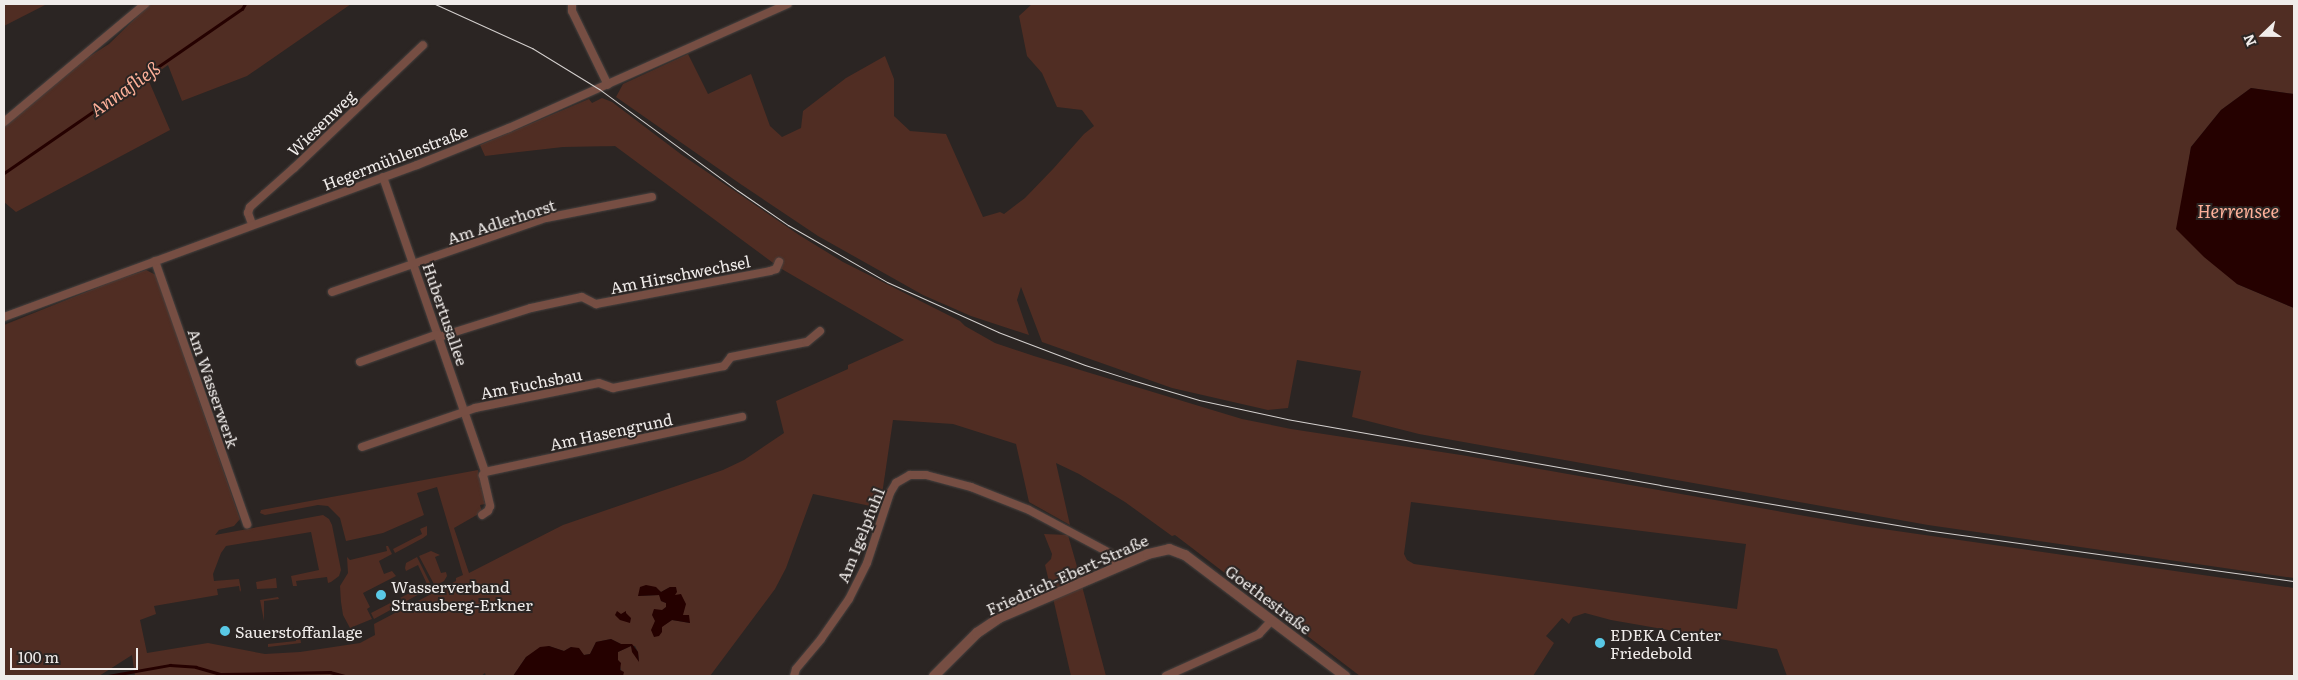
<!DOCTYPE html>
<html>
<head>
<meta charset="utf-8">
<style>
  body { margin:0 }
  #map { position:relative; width:2298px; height:680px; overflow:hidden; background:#2b2523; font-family:Literata,serif }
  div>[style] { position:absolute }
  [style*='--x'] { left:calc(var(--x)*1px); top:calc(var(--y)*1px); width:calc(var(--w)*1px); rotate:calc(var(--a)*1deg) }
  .green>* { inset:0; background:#502d23 }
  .water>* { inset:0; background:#250100 }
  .stream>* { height:2.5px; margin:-1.25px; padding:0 1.25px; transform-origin:1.25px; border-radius:1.25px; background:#250100 }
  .roads { filter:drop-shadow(0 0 1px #47413f) drop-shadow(0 0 1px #47413f) }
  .minor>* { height:8px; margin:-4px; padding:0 4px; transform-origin:4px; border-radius:4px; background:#764e43 }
  .tertiary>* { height:10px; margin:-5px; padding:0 5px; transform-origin:5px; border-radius:5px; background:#764e43 }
  .tram>* { height:1px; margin:-0.5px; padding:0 0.5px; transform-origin:0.5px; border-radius:0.5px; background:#d4d0ce }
  .dots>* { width:14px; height:14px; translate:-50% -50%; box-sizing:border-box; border:2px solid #2b2523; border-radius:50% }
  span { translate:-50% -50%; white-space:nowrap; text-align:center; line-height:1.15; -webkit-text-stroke:4px #2b2523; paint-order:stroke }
  .street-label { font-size:16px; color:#f0ecea }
  .poi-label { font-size:16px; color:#f0ecea }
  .left { translate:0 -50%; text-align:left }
  .water-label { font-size:18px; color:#fdb099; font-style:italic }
  .frame { position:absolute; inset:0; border:5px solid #f0ecea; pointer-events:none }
  .north { position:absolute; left:2238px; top:10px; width:50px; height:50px; -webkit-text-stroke:4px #2b2523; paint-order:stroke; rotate:248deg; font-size:14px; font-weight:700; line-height:20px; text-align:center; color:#f0ecea }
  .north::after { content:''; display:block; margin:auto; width:18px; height:22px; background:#f0ecea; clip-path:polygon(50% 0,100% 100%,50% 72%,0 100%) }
  .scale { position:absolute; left:10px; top:648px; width:128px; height:22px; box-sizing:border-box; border:2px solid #f0ecea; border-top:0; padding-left:6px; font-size:15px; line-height:18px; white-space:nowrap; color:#f0ecea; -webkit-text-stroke:4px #2b2523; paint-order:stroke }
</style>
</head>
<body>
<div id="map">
  <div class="green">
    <div style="clip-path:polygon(4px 4px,47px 4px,4px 26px)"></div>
    <div style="clip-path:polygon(150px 4px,351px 4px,247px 76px,182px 101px,168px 65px,148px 79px,170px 130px,16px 212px,4px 202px,4px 127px,87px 58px,109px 44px)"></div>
    <div style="clip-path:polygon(1032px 4px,2294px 4px,2294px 94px,2251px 88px,2221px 110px,2191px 147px,2185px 185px,2237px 284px,2294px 308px,2294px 578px,1928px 525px,1419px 434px,1352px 417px,1361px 371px,1297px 360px,1288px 408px,1268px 410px,1172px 388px,1042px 342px,1021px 287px,1017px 300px,1029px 335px,971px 316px,923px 295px,818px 236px,739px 183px,616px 97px,623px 84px,688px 54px,708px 94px,751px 74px,770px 126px,782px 137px,801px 128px,803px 111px,846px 78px,885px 56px,894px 79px,894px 116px,910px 131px,946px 134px,983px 217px,1000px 212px,1004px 214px,1025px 198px,1053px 169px,1084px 134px,1094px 126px,1082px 110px,1057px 107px,1042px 73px,1027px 56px,1019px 16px)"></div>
    <div style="clip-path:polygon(evenodd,602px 98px,612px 102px,682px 155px,799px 235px,843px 262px,960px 321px,965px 326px,995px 343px,1034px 356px,1242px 419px,1291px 429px,1461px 455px,1862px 526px,2294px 588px,2294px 676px,1787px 676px,1777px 649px,1611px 620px,1585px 613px,1573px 617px,1569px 624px,1562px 618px,1546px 636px,1554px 643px,1533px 676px,1360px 676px,1175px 535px,1172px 536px,1125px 502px,1079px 474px,1056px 463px,1070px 525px,1029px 502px,1016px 444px,953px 424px,893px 420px,880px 508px,813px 494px,786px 568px,775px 589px,710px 676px,623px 676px,618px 660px,618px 652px,631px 646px,639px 661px,638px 652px,635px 646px,621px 644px,611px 639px,596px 642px,590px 654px,584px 655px,571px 647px,564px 651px,549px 646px,526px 657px,513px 676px,486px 676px,485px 673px,481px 676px,135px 676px,132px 655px,99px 676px,4px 676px,4px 325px,116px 280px,146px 270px,156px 275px,240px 519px,234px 526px,219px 530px,215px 535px,323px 515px,329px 519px,332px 525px,341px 570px,339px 576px,331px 582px,328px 583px,327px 577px,296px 581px,297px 586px,293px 586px,291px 576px,319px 570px,311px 532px,226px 546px,221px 553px,213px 574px,214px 581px,239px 579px,241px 590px,240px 592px,239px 586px,217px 589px,218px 595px,154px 606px,156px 614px,140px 620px,147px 653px,208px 643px,265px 654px,300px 652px,360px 643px,375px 635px,374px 624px,456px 581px,456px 578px,463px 575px,437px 487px,417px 493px,424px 515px,383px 533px,346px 541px,340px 518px,328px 506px,318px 505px,265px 515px,260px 513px,261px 510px,478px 470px,485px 504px,480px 505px,482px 512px,454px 528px,469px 573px,563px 525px,723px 470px,744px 460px,784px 433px,776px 401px,848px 369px,848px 365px,904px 340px,780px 268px,615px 146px,563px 147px,485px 156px,480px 145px,589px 99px,592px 103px,602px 98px,1411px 502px,1746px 544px,1737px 609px,1414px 564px,1407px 560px,1404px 554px,1411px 502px,602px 98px,650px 586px,661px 592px,670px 587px,674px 595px,681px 595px,683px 615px,690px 623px,672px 620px,661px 627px,654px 627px,655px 621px,666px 607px,666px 603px,661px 601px,660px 595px,638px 596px,650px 586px)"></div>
    <div style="clip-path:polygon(427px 526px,427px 535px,423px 538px,395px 553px,393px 549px,422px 534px,420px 529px)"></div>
    <div style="clip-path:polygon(1044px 534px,1068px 535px,1080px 577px,1051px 590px,1045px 565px,1051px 559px,1052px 554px)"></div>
    <div style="clip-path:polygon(386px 546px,388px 546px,392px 554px,379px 561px,384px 574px,392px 571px,396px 576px,363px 593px,370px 607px,367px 609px,372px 619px,350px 628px,343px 615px,341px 602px,340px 586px,348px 573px,347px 557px,350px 560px,387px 551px)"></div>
    <div style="clip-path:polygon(431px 551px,440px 555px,435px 557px,441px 573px,446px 572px,447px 576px,444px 581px,435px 586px,419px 556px)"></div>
    <div style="clip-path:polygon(417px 557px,432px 587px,374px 619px,371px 613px,427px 584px,418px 565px,406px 571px,405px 568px,406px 563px)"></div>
    <div style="clip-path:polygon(276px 578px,277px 588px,257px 589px,256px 582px)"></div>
    <div style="clip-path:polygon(1082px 586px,1106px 676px,1071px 676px,1053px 598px)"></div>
    <div style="clip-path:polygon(278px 597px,279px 599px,264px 601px,264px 621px,260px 600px)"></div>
    <div style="clip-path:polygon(296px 634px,300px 636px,301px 643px,268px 647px,268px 644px,296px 641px)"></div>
  </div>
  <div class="water">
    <div style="clip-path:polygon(2251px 88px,2294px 94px,2294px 308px,2237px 284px,2204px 257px,2176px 229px,2191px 147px,2221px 110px)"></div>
    <div style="clip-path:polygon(646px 585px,656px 587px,661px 592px,670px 587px,676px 587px,677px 592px,675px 595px,681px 594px,686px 604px,683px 615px,689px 615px,690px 623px,672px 620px,662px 627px,662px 632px,659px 636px,654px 637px,651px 630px,655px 621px,652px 615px,654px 609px,662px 610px,666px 607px,666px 603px,661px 601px,659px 595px,638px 596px,640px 587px)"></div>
    <div style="clip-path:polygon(617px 611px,621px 614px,626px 611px,626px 613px,631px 618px,630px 623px,620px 620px,615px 615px)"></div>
    <div style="clip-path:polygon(611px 639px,621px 644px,632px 644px,638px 652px,639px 662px,632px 652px,631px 646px,618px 652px,618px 660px,621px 663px,620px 670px,624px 672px,623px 676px,513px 676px,526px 657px,540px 647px,549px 646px,564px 651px,571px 647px,579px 648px,584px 655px,590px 654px,596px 642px)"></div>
  </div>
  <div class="stream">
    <div style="--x:4;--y:173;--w:289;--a:-34.6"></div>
    <div style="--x:242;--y:9;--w:6;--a:-59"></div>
    <div style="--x:108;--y:676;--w:63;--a:-10.1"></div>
    <div style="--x:170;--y:665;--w:26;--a:4"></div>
    <div style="--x:196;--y:667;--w:25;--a:16"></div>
    <div style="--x:220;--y:674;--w:110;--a:-1"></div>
    <div style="--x:330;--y:672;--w:16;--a:15"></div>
  </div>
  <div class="roads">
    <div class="minor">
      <div style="--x:572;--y:4;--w:7;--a:90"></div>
      <div style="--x:572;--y:11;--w:82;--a:64.1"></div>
      <div style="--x:4;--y:122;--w:184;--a:-39.9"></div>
      <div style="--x:383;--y:177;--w:312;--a:70.9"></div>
      <div style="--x:485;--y:472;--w:4;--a:124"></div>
      <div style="--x:483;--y:475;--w:32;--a:77"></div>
      <div style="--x:490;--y:506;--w:5;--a:112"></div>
      <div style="--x:488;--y:511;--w:7;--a:146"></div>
      <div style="--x:252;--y:224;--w:12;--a:-110"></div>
      <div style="--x:248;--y:213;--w:6;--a:-72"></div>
      <div style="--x:250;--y:207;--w:59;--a:-41.6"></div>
      <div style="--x:294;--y:168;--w:178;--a:-43.6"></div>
      <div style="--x:155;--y:261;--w:279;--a:70.7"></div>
      <div style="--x:332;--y:292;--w:226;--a:-19.1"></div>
      <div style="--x:546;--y:218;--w:108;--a:-11.2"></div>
      <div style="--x:4;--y:317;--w:440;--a:-20.2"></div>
      <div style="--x:417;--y:165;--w:99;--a:-21.9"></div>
      <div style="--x:509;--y:128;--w:305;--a:-24"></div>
      <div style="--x:439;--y:337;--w:96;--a:-17.5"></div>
      <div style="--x:531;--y:308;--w:52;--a:-12.2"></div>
      <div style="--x:582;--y:297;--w:16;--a:27"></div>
      <div style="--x:596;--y:304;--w:177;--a:-10.7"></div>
      <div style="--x:770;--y:271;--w:6;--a:-18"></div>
      <div style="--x:776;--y:269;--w:8;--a:-67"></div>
      <div style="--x:360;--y:362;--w:83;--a:-19.7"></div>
      <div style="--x:362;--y:447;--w:120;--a:-19"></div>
      <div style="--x:475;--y:408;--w:126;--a:-11.4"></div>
      <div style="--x:599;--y:383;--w:15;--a:20"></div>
      <div style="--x:613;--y:388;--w:113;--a:-11.2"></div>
      <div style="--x:724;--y:366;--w:11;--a:-52"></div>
      <div style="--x:731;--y:357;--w:77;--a:-11.2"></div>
      <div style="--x:807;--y:342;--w:17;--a:-40"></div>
      <div style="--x:485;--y:472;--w:263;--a:-12.1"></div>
      <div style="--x:794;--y:676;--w:7;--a:-74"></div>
      <div style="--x:796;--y:669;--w:39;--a:-50"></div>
      <div style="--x:821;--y:639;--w:49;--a:-55"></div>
      <div style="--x:849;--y:599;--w:40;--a:-63.4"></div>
      <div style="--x:867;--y:563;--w:74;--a:-71.8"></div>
      <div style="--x:890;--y:493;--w:12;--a:-59"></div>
      <div style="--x:896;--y:483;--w:16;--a:-30"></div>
      <div style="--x:910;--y:475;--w:16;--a:0"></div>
      <div style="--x:926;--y:475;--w:47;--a:14.9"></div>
      <div style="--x:971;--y:487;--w:62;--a:21.6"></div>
      <div style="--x:1029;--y:510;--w:92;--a:28"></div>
      <div style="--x:1110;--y:553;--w:15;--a:58"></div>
      <div style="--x:1166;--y:676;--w:102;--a:-24.3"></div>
      <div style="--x:1259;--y:634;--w:19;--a:-47"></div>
    </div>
    <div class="tertiary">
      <div style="--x:934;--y:676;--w:61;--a:-45"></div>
      <div style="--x:977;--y:633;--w:27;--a:-34"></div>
      <div style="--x:999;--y:618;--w:162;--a:-23.2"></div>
      <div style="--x:1148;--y:554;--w:22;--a:-13"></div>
      <div style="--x:1169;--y:549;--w:17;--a:21"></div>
      <div style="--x:1185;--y:555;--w:201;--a:37.1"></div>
    </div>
  </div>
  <div class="tram">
    <div style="--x:435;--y:4;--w:107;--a:24.4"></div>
    <div style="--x:532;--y:48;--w:79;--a:31.5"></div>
    <div style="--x:599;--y:89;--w:171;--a:36.2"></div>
    <div style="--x:737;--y:190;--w:62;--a:34.5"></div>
    <div style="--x:788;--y:225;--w:114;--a:29.9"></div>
    <div style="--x:887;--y:282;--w:122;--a:24.2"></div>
    <div style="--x:998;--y:332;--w:93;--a:20.8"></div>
    <div style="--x:1085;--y:365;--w:49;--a:17.7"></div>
    <div style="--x:1132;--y:380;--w:70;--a:16.6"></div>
    <div style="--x:1199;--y:400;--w:90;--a:12.2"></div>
    <div style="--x:1287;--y:419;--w:379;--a:10"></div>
    <div style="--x:1660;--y:485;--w:270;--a:9.6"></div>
    <div style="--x:1926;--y:530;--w:372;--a:7.9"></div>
  </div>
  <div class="dots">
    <div style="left:381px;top:595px;background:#59c8e5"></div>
    <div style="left:225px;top:631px;background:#59c8e5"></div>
    <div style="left:1600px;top:643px;background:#59c8e5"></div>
  </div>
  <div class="street-label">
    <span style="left:321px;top:123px;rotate:-44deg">Wiesenweg</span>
    <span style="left:395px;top:157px;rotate:-21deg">Hegermühlenstraße</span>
    <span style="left:501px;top:221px;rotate:-18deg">Am Adlerhorst</span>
    <span style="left:680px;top:274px;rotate:-11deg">Am Hirschwechsel</span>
    <span style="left:446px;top:314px;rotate:71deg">Hubertusallee</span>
    <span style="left:531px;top:383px;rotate:-11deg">Am Fuchsbau</span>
    <span style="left:214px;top:388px;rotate:71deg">Am Wasserwerk</span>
    <span style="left:611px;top:431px;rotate:-12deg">Am Hasengrund</span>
    <span style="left:860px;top:535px;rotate:-68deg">Am Igelpfuhl</span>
    <span style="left:1067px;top:574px;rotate:-24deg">Friedrich-Ebert-Straße</span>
    <span style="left:1269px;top:599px;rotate:37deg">Goethestraße</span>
  </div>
  <div class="poi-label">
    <span class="left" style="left:391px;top:595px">Wasserverband<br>Strausberg-Erkner</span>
    <span class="left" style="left:235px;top:631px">Sauerstoffanlage</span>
    <span class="left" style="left:1610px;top:643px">EDEKA Center<br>Friedebold</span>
  </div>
  <div class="water-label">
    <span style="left:125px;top:89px;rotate:-35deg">Annafließ</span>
    <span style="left:2238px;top:211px">Herrensee</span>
  </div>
  <div class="frame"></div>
  <div class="north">N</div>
  <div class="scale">100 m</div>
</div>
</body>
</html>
